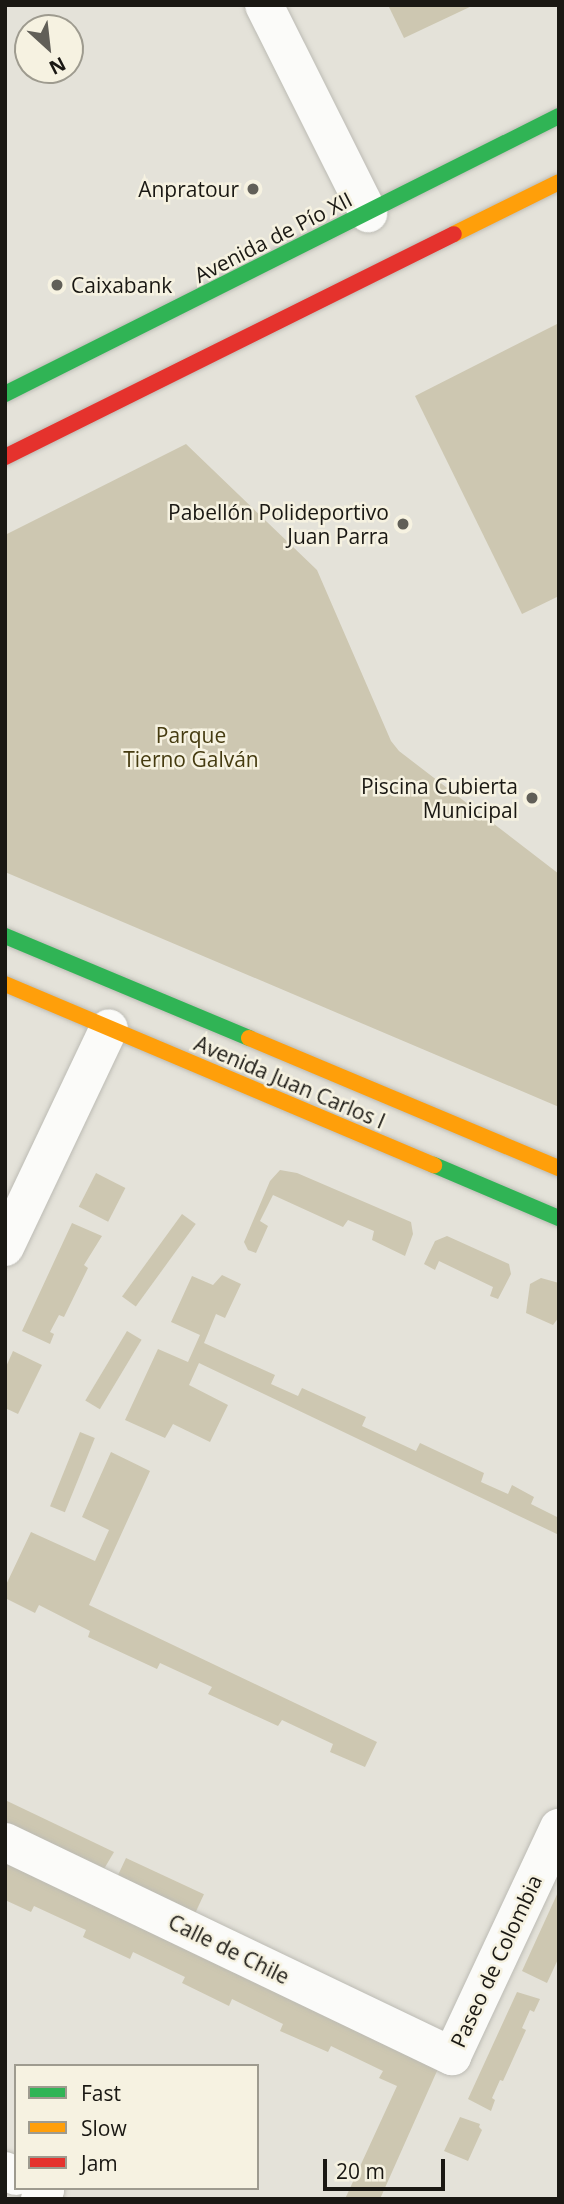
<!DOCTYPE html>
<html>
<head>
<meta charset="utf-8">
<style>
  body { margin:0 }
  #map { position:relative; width:564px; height:2204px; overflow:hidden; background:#e4e2d9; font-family:"Open Sans",sans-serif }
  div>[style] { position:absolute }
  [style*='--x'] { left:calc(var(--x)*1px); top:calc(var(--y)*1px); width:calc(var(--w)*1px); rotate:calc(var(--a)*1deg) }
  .green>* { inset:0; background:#cdc7b1; transform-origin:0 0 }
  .roads { filter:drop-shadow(0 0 2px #bcbbb4) drop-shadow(0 0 2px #bcbbb4) }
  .street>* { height:38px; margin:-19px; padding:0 19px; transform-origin:19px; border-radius:19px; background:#fbfbf9 }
  .fast>* { height:16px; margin:-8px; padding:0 8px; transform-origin:8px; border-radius:8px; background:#30b455 }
  .slow>* { height:16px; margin:-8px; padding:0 8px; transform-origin:8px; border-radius:8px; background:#ff9f0a }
  .jam>* { height:16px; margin:-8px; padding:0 8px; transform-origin:8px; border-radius:8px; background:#e5322d }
  .dots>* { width:19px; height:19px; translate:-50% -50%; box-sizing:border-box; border:4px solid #f6f2e1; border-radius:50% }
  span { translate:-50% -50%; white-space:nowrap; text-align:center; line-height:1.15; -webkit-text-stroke:5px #f6f2e1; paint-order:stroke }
  .poi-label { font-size:21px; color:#1a1813 }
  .right { translate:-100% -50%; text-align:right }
  .left { translate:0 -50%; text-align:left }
  .street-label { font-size:21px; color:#1a1813 }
  .park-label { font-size:21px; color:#453b10 }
  .frame { position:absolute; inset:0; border:7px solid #1a1813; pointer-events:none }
  .legend { position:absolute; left:14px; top:2064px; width:245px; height:126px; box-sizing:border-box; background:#f6f2e1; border:2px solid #9e9b8f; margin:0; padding:9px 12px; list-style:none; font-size:21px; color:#1a1813 }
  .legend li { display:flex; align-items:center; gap:14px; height:35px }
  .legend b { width:35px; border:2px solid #9e9b8f }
  .north { position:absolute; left:14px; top:14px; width:70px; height:70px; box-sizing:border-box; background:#f6f2e1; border:2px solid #9e9b8f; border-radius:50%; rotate:153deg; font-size:19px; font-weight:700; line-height:28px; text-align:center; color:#1a1813 }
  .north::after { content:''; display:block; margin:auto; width:24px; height:32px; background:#615f58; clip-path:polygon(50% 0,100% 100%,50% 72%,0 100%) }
  .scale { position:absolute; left:323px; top:2159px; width:122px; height:32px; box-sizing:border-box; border:4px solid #1a1813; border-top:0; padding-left:9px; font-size:21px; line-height:24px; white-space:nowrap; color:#1a1813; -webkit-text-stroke:5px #f6f2e1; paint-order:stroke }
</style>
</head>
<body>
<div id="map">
  <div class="green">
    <div style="clip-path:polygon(388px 5px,474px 5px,404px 38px)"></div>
    <div style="clip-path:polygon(559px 323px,559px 596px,522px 614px,415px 396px)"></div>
    <div style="clip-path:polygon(186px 444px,317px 570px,391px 741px,399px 751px,559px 874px,559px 1107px,5px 872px,5px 535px)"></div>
    <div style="clip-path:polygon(280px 1170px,297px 1173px,411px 1222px,413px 1234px,405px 1256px,372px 1240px,374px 1231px,348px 1220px,343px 1227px,273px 1195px,260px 1221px,268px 1226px,256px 1253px,248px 1250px,244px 1242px,270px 1181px)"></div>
    <div style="left:96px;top:1173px;width:33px;height:38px;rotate:27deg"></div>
    <div style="left:182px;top:1214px;width:17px;height:102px;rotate:36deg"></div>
    <div style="clip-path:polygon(72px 1223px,102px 1236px,84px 1265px,88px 1268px,64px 1317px,59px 1315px,50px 1332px,54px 1334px,50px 1344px,22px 1331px)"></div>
    <div style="clip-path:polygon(447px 1236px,509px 1264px,511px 1274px,498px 1299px,490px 1296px,493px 1287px,439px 1261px,435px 1270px,424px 1264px,435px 1241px)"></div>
    <div style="clip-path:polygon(222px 1275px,241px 1284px,225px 1318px,216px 1314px,204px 1343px,275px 1375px,271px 1384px,298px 1396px,302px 1388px,366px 1417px,362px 1426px,416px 1451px,420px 1443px,484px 1473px,481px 1482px,508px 1494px,512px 1485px,534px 1497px,531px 1504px,557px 1517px,559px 1514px,559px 1535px,199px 1363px,189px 1385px,228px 1405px,210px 1442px,173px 1424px,165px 1438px,125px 1420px,158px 1349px,188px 1362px,200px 1335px,171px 1322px,192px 1276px,213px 1285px)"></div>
    <div style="clip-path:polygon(541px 1278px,559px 1283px,559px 1317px,553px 1325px,526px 1313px,530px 1284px)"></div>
    <div style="left:127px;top:1331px;width:17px;height:81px;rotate:31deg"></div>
    <div style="clip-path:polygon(13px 1351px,42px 1365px,18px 1414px,5px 1408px,5px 1369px)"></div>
    <div style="left:80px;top:1432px;width:16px;height:80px;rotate:22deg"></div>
    <div style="clip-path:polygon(111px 1452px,150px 1471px,89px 1605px,377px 1742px,365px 1767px,330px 1752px,333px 1744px,282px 1720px,278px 1726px,208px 1694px,212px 1687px,160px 1663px,157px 1669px,88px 1637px,90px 1631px,39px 1605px,35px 1613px,5px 1598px,5px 1587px,31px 1532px,95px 1561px,109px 1530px,82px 1517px)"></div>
    <div style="clip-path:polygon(5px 1800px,114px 1852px,101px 1874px,5px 1830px)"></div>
    <div style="clip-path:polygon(5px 1855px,441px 2062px,380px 2199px,345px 2199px,397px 2086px,379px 2078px,383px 2071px,331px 2046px,328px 2052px,280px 2031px,283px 2024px,232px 1999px,229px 2006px,182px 1983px,185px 1977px,133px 1952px,130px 1959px,83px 1937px,86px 1930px,34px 1906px,31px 1912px,5px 1900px)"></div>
    <div style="left:126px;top:1858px;width:86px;height:26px;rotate:25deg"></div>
    <div style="clip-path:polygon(559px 1890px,559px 1957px,547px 1983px,522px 1971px)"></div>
    <div style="clip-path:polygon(517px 1992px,540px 1999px,534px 2012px,530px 2010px,522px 2028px,526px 2030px,503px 2081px,500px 2080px,492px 2098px,495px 2100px,491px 2111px,468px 2099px)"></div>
    <div style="clip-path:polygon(460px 2117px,480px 2124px,479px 2127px,482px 2130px,468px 2161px,444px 2151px)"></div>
  </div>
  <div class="roads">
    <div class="street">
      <div style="--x:264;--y:5;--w:233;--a:63.4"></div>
      <div style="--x:5;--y:1247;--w:242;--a:-64.6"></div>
      <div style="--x:5;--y:1842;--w:496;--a:25.6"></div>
      <div style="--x:452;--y:2056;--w:252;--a:-64.9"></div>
      <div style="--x:5;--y:2171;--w:12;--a:24"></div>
      <div style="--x:40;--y:2199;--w:10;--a:-61"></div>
      <div style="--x:45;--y:2190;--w:4;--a:-153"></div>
    </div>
    <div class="fast">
      <div style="--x:5;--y:394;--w:620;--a:-26.65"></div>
      <div style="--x:5;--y:936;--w:264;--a:22.7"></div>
      <div style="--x:434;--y:1165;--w:136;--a:23"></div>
    </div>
    <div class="slow">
      <div style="--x:454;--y:234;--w:117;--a:-26.3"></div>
      <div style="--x:5;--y:984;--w:466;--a:22.9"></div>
      <div style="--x:249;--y:1038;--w:336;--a:22.8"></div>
    </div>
    <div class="jam">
      <div style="--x:5;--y:457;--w:501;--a:-26.41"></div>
    </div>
  </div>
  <div class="dots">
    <div style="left:253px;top:189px;background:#615f58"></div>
    <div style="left:57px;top:285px;background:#615f58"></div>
    <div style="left:403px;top:524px;background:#615f58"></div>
    <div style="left:532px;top:798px;background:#615f58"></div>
  </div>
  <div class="poi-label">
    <span class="right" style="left:239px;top:189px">Anpratour</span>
    <span class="left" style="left:71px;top:285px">Caixabank</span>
    <span class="right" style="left:389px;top:524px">Pabellón Polideportivo<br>Juan Parra</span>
    <span class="right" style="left:518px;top:798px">Piscina Cubierta<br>Municipal</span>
  </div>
  <div class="street-label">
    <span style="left:273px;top:237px;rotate:-27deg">Avenida de Pío XII</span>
    <span style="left:290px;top:1082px;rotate:23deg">Avenida Juan Carlos I</span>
    <span style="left:229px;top:1949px;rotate:26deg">Calle de Chile</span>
    <span style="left:496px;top:1961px;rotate:-65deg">Paseo de Colombia</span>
  </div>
  <div class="park-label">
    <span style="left:191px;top:747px">Parque<br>Tierno Galván</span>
  </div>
  <div class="frame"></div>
  <ul class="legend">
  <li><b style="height:9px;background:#30b455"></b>Fast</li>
  <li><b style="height:9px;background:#ff9f0a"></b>Slow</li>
  <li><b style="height:9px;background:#e5322d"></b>Jam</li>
  </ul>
  <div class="north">N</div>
  <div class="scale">20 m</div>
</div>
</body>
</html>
